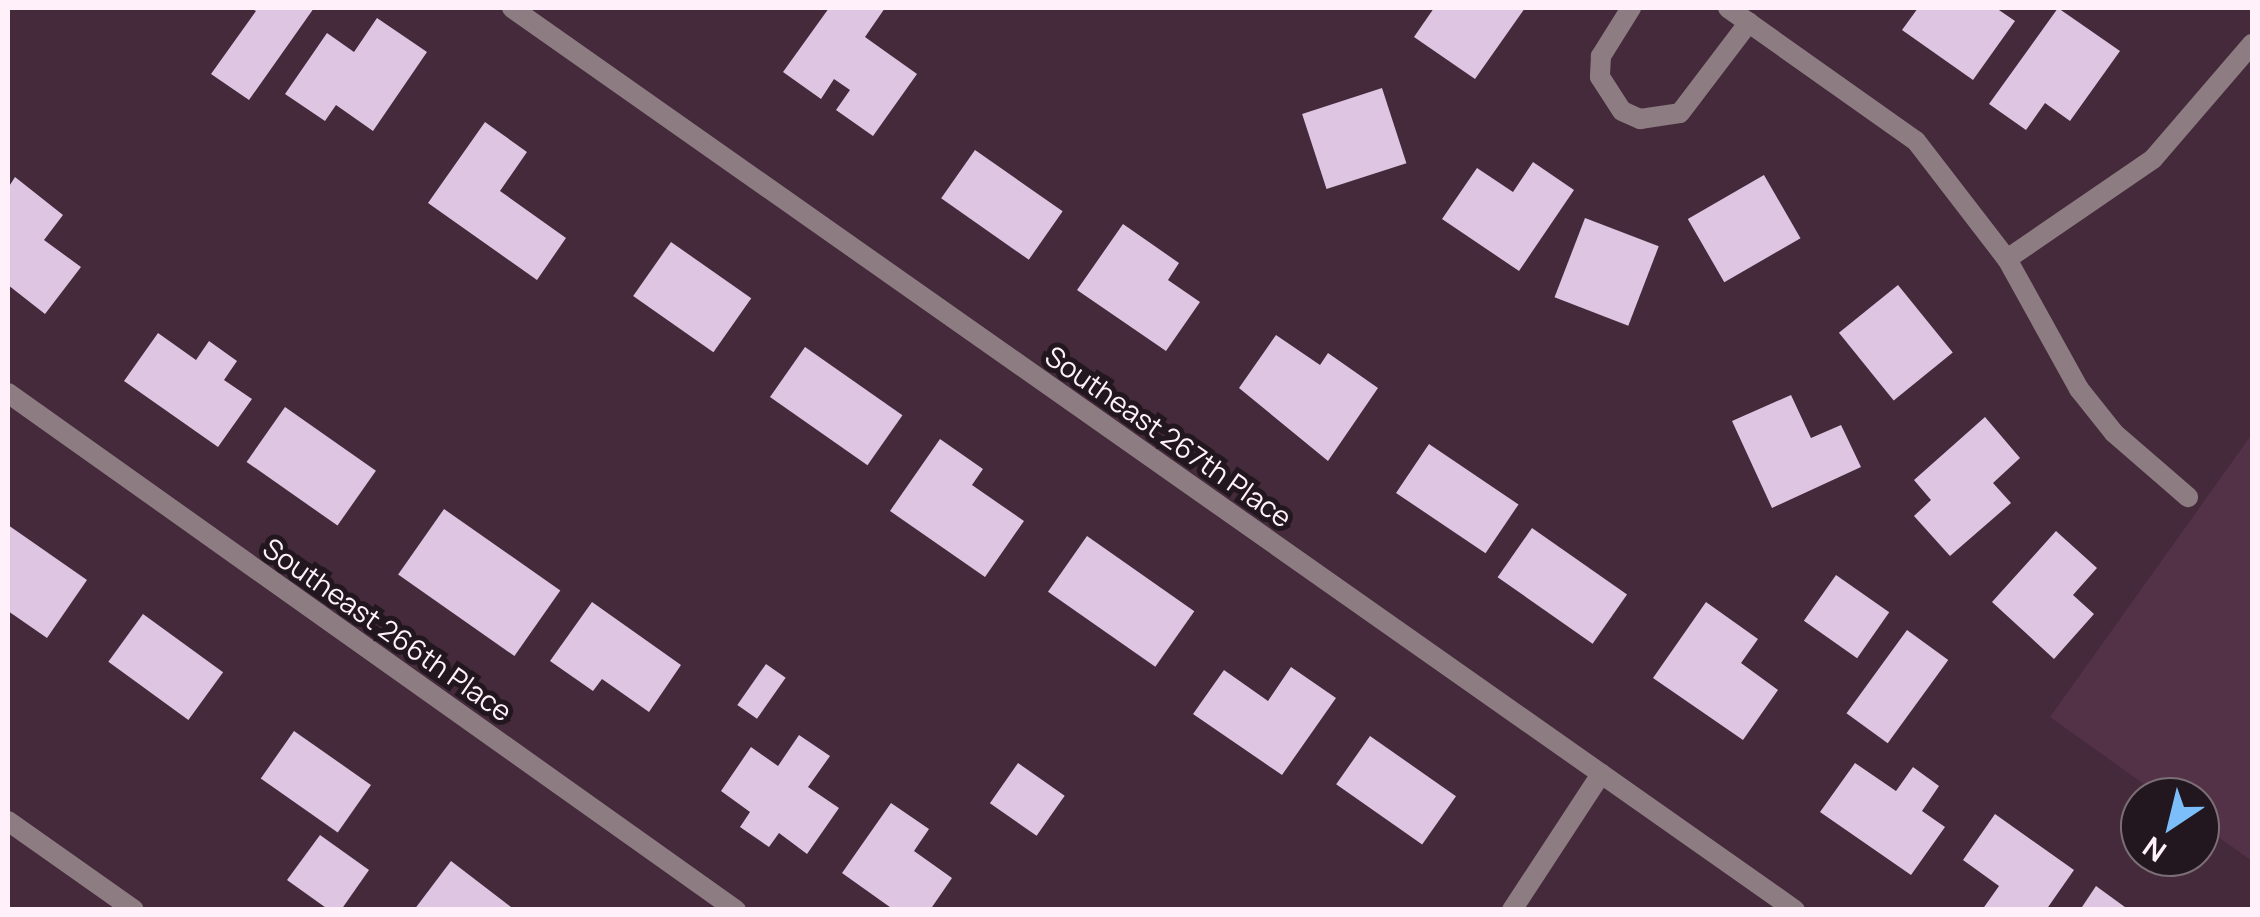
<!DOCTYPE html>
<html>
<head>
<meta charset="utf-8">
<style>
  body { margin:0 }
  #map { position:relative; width:2260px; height:917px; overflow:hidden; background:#442a3b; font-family:Manrope,sans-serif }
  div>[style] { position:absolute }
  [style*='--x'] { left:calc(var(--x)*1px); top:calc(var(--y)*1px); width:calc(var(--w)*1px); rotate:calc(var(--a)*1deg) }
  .built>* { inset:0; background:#533248 }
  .building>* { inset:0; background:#dec5e1; transform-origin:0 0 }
  .street>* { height:20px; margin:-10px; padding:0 10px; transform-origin:10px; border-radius:10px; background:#8d7c81 }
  span { translate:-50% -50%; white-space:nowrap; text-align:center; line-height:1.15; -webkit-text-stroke:10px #23171f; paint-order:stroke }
  .street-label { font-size:28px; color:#fff0f9 }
  .frame { position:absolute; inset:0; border:10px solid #fff0f9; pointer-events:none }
  .north { position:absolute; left:2120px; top:777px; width:100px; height:100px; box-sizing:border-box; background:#23171f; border:2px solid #7b6e76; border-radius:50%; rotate:215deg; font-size:28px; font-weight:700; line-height:40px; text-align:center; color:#fff0f9 }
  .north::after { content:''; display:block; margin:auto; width:35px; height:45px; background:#7cbef9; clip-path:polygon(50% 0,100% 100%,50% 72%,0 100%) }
</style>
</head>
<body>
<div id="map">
  <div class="built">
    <div style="clip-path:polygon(2252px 434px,2252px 861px,2200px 824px,2200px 797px,2162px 797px,2050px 717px)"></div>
  </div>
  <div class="building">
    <div style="clip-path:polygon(250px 8px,314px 8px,249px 100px,211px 74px,256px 11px)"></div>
    <div style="clip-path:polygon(829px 8px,885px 8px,865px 37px,917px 74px,873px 136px,836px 110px,850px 90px,834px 79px,821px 99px,783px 72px)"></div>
    <div style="clip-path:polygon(1434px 8px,1525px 8px,1475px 79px,1414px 37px)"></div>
    <div style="clip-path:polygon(1918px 8px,1996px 8px,2015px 21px,1973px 80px,1902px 30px)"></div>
    <div style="clip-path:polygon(2058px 8px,2120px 51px,2070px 121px,2045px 103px,2026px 130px,1989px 104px)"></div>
    <div style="clip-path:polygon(377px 18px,427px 52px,373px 131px,336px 105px,325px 121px,285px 94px,327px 33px,354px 52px)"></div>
    <div style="left:1382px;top:88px;width:79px;height:84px;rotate:72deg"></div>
    <div style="clip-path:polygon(485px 122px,527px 152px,500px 191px,566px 238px,537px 280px,428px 203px)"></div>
    <div style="left:975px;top:150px;width:107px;height:59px;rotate:35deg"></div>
    <div style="clip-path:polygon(1533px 162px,1574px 190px,1519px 271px,1442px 219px,1477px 168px,1513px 192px)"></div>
    <div style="left:1764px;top:175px;width:73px;height:88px;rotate:60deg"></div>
    <div style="clip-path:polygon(15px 177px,63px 215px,44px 240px,81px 267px,45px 314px,8px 285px,8px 188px)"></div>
    <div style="left:1585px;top:218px;width:79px;height:85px;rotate:21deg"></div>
    <div style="clip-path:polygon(1123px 224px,1179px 263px,1168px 280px,1200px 302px,1166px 351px,1077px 290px)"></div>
    <div style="left:671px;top:242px;width:98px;height:66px;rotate:35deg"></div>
    <div style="left:1898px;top:285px;width:87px;height:76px;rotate:51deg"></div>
    <div style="clip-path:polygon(158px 333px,196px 360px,209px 341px,237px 361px,224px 380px,252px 399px,218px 447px,124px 381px)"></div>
    <div style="clip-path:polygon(1276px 335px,1320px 365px,1328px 353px,1378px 388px,1328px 461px,1239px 388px)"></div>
    <div style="left:805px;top:347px;width:119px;height:61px;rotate:35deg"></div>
    <div style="clip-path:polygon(1791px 395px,1811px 438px,1841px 425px,1861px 467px,1772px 508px,1732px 421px)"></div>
    <div style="left:285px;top:407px;width:111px;height:67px;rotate:35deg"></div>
    <div style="clip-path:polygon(1985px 417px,2020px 458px,1993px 483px,2011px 503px,1950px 556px,1914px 516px,1931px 500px,1914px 480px)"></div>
    <div style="clip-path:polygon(940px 439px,983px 469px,972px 485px,1024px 521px,985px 577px,890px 511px)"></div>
    <div style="left:1429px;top:444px;width:108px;height:59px;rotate:34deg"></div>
    <div style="left:444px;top:509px;width:142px;height:80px;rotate:35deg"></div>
    <div style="clip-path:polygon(8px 525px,87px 580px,47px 638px,8px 611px)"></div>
    <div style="left:1532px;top:528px;width:116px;height:60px;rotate:35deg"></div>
    <div style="clip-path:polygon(2056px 531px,2097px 568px,2073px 595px,2094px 614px,2054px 659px,1992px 602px)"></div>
    <div style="left:1087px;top:536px;width:131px;height:68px;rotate:35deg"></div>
    <div style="left:1836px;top:575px;width:65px;height:56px;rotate:35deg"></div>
    <div style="clip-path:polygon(592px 602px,681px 665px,649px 712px,602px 679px,593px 691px,550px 661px)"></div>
    <div style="clip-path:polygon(1706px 602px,1758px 639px,1741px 663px,1778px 690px,1743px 740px,1653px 678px)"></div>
    <div style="left:143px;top:614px;width:99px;height:59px;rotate:36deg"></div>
    <div style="left:1907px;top:630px;width:51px;height:103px;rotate:36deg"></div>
    <div style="left:766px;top:664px;width:24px;height:50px;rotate:35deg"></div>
    <div style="clip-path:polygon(1291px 667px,1336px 698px,1282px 775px,1193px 714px,1224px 670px,1268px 701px)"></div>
    <div style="left:294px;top:731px;width:94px;height:58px;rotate:35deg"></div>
    <div style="clip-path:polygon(799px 735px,830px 756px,808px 787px,839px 808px,807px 854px,779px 833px,769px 847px,740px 827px,750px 812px,721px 791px,751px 747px,778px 766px)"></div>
    <div style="left:1370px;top:736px;width:105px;height:59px;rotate:35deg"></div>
    <div style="left:1018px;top:763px;width:57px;height:49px;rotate:35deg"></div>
    <div style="clip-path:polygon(1855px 763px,1896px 791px,1913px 767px,1939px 786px,1922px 811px,1945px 827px,1911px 875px,1820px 812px)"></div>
    <div style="clip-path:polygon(891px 803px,929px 829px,914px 851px,952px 878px,930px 910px,894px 910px,842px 873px)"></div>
    <div style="clip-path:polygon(1995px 814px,2074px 870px,2046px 910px,1982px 910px,1999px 886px,1963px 860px)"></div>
    <div style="clip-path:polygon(320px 835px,369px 870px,341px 910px,329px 910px,287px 880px)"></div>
    <div style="clip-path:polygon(451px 861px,515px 910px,414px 910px)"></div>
    <div style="clip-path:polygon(2096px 886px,2129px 910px,2080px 910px)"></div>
  </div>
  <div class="street">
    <div style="--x:512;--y:8;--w:1568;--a:35.11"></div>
    <div style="--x:1631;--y:8;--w:57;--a:122"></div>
    <div style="--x:1601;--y:56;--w:21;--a:93"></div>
    <div style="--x:1600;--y:77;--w:40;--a:57.1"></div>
    <div style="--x:1622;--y:111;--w:20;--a:24"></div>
    <div style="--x:1640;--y:119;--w:40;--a:-8.5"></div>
    <div style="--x:1680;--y:113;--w:114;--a:-52.8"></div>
    <div style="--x:1728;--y:8;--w:230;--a:35.3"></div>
    <div style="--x:1916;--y:141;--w:149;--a:52.4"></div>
    <div style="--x:2007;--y:259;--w:149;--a:61"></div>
    <div style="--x:2079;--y:389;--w:56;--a:51.5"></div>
    <div style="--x:2114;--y:433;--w:98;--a:40.9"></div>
    <div style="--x:2007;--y:259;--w:177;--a:-34.4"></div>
    <div style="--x:2153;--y:159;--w:152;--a:-49.3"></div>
    <div style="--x:8;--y:393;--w:893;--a:35.38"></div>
    <div style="--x:8;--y:821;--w:154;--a:35.2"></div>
    <div style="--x:1512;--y:910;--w:163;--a:-56.8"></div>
  </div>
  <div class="street-label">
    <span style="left:1169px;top:436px;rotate:35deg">Southeast 267th Place</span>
    <span style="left:388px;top:629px;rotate:35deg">Southeast 266th Place</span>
  </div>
  <div class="frame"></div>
  <div class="north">N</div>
</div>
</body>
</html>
